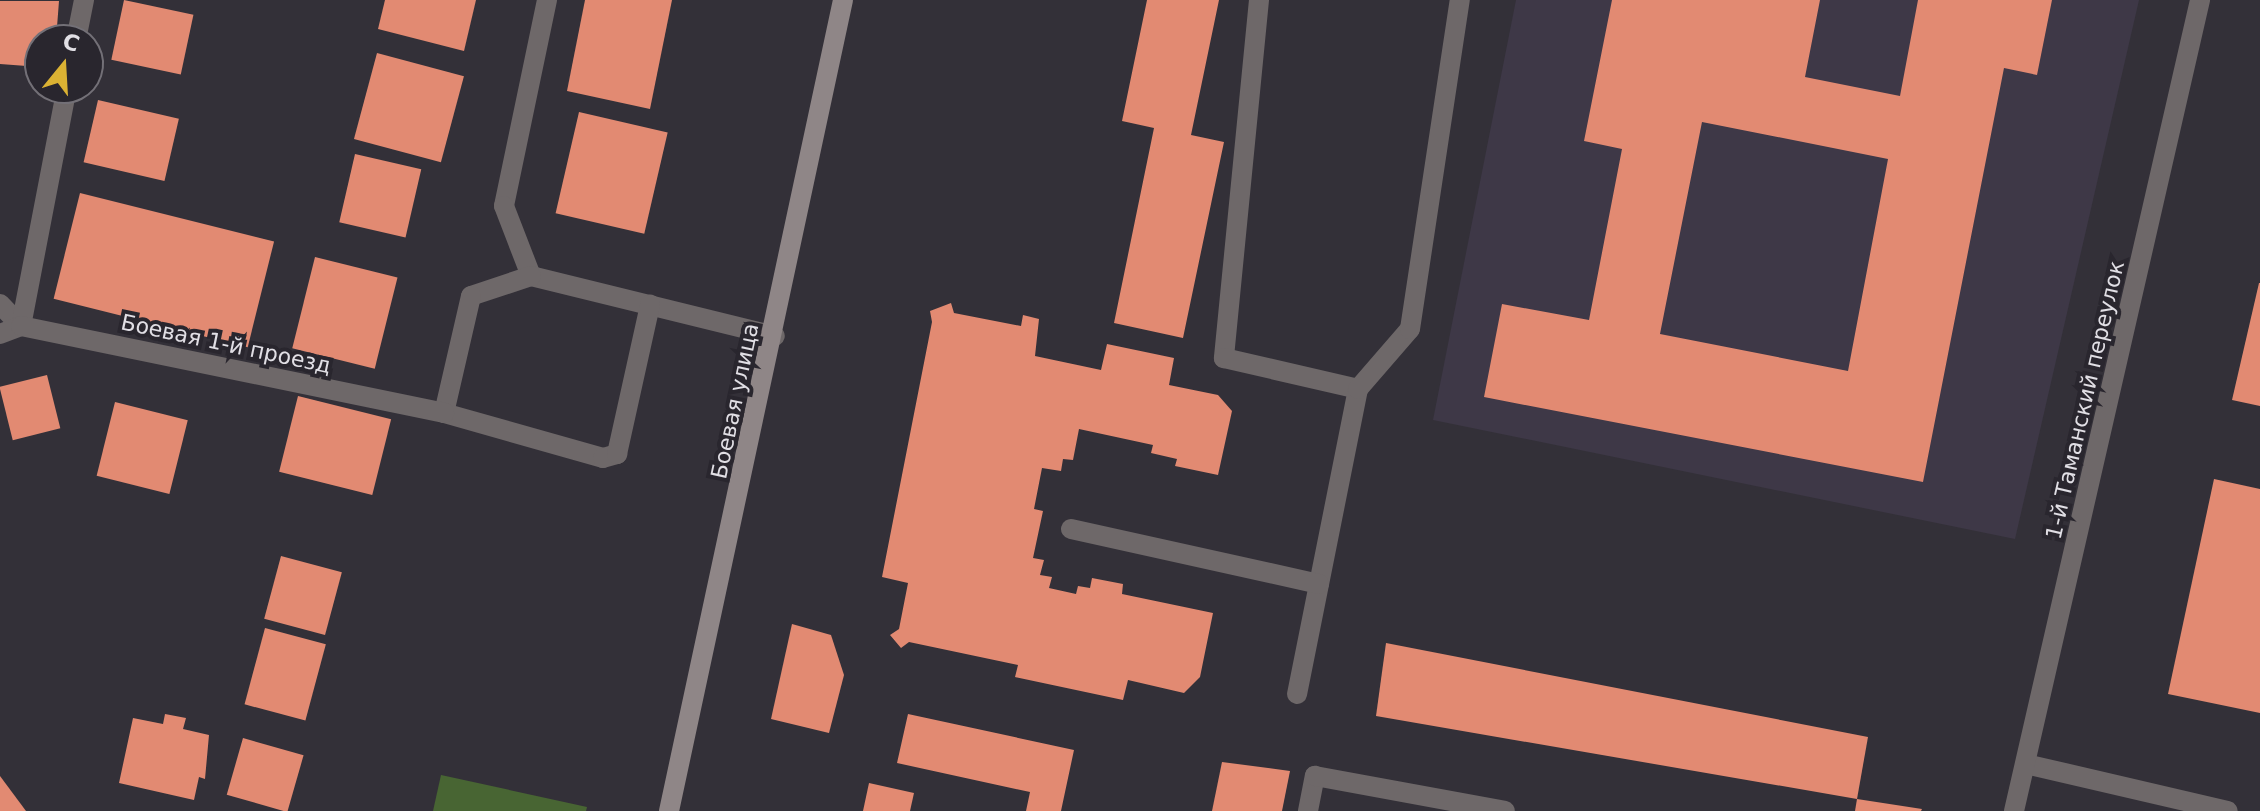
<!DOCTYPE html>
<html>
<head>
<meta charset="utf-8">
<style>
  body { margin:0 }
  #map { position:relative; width:2260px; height:811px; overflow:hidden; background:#333038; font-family:"DejaVu Sans",sans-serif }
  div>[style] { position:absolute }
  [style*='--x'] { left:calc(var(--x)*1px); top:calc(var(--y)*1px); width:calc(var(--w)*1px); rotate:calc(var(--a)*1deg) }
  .built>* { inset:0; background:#3e3847 }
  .green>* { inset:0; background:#486533 }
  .building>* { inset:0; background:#e28a72; transform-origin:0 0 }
  .service>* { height:20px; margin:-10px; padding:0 10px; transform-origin:10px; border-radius:10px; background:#6e6869 }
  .minor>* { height:20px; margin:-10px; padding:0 10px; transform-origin:10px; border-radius:10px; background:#6e6869 }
  .secondary>* { height:20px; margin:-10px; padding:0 10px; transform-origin:10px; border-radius:10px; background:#8f8687 }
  span { translate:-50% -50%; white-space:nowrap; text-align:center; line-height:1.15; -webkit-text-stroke:8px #29262e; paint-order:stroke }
  .street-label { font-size:22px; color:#e1dfe5 }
  .north { position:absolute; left:24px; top:24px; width:80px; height:80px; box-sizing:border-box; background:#29262e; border:2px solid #737077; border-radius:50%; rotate:18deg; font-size:22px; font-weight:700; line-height:32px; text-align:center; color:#e1dfe5 }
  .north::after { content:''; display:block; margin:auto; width:28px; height:36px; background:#dbb233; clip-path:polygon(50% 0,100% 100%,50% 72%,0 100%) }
</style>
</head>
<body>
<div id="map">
  <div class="built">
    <div style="clip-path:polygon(1516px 0,2139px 0,2015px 539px,1433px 420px)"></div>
  </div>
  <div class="green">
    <div style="clip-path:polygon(441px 775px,587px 807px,586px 811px,433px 811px)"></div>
  </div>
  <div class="building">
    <div style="left:124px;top:0;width:71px;height:61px;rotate:12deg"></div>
    <div style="clip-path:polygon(385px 0,476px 0,464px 51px,378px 29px)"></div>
    <div style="clip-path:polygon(585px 0,672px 0,650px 109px,567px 91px)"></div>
    <div style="clip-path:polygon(1147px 0,1219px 0,1191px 135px,1224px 142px,1183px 338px,1114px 323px,1154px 128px,1122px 121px)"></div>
    <div style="clip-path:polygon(evenodd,1612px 0,1820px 0,1805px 77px,1900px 96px,1918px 0,2052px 0,2037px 75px,2004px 68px,1923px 482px,1484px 397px,1502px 304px,1589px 320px,1622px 149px,1584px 141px,1612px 0,1702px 122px,1888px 159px,1848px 371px,1660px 334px,1702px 122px)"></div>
    <div style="clip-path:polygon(0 1px,59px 1px,56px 40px,40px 40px,40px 67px,0 64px)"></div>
    <div style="left:377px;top:53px;width:90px;height:89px;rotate:15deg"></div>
    <div style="left:98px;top:100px;width:83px;height:64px;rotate:13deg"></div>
    <div style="left:579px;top:112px;width:91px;height:104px;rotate:13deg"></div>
    <div style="left:355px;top:154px;width:68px;height:70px;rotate:13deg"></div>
    <div style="left:80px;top:193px;width:200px;height:109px;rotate:14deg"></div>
    <div style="left:315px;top:257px;width:85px;height:94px;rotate:14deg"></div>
    <div style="clip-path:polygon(2259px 283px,2260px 283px,2260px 406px,2232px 400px)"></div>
    <div style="clip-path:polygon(951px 303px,954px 313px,1021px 326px,1023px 315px,1039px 319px,1035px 356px,1101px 370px,1107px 344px,1174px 358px,1169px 385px,1218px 395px,1232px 411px,1218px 475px,1175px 466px,1177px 459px,1151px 453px,1153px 445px,1079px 429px,1073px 460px,1063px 459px,1061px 471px,1042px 468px,1034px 509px,1043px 511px,1033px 558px,1044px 560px,1040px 575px,1052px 577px,1049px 588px,1076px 594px,1078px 586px,1090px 588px,1092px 578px,1123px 584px,1122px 594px,1213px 613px,1200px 677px,1184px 693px,1128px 680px,1123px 700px,1015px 677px,1018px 665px,909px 642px,901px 648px,890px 635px,899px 629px,908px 583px,882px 577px,932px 322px,930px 311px)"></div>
    <div style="left:47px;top:375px;width:55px;height:49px;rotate:76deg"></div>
    <div style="left:298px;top:396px;width:96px;height:78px;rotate:14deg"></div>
    <div style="left:115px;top:402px;width:75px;height:76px;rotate:14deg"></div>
    <div style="clip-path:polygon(2214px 479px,2260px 489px,2260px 713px,2168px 694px)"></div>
    <div style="left:281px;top:556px;width:63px;height:65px;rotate:15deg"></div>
    <div style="clip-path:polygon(792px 624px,831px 635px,844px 675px,829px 733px,771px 719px)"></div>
    <div style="left:265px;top:628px;width:63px;height:79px;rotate:15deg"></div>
    <div style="clip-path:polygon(1386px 643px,1868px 737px,1857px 799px,1376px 716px)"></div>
    <div style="clip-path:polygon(165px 714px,186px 718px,183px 729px,209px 735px,205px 779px,199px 777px,194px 800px,119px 783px,133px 718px,163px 724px)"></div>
    <div style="clip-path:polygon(908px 714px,1074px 750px,1061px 811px,1026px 811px,1030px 792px,897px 763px)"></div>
    <div style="left:243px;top:738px;width:63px;height:59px;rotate:16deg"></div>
    <div style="clip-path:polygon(1222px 762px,1290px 771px,1282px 811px,1212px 811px)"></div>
    <div style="clip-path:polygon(0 776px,26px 811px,0 811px)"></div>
    <div style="clip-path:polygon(869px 783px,914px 793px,910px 811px,863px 811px)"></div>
    <div style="clip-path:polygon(1857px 799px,1922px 809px,1921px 811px,1855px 811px)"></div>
  </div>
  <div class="service">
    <div style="--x:547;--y:0;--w:210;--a:101.8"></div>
    <div style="--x:504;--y:206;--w:75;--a:68.9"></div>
    <div style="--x:531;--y:276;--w:251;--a:13.8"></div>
    <div style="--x:1259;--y:0;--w:360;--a:95.6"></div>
    <div style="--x:1224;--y:358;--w:138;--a:13"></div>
    <div style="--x:1358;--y:389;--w:311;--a:101.3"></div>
    <div style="--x:531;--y:276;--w:63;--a:161.6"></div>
    <div style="--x:471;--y:296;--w:120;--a:103"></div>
    <div style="--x:444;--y:413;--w:165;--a:15.8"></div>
    <div style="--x:603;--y:458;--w:15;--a:-16"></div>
    <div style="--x:617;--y:454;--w:153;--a:-77.5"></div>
    <div style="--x:1358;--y:389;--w:79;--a:-49.1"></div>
    <div style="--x:1410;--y:329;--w:333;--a:-81.4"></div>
    <div style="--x:1071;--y:529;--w:254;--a:12.5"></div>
    <div style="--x:1308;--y:811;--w:36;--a:-79"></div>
    <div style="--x:1315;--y:776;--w:193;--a:10.4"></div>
  </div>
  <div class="minor">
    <div style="--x:76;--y:40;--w:41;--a:-78.7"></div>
    <div style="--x:0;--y:304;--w:30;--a:46"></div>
    <div style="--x:21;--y:326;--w:242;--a:-79.1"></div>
    <div style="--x:0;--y:334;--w:22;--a:-21"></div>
    <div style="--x:21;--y:326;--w:432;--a:11.6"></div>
    <div style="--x:2026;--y:764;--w:207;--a:13.1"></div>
    <div style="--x:2014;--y:811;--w:832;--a:-77.08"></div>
  </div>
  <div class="secondary">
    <div style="--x:669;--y:811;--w:829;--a:-77.89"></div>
  </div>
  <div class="street-label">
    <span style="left:226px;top:344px;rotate:12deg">Боевая 1-й проезд</span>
    <span style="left:2085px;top:400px;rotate:-77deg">1-й Таманский переулок</span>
    <span style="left:735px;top:401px;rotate:-78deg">Боевая улица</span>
  </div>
  <div class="north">С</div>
</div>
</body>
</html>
